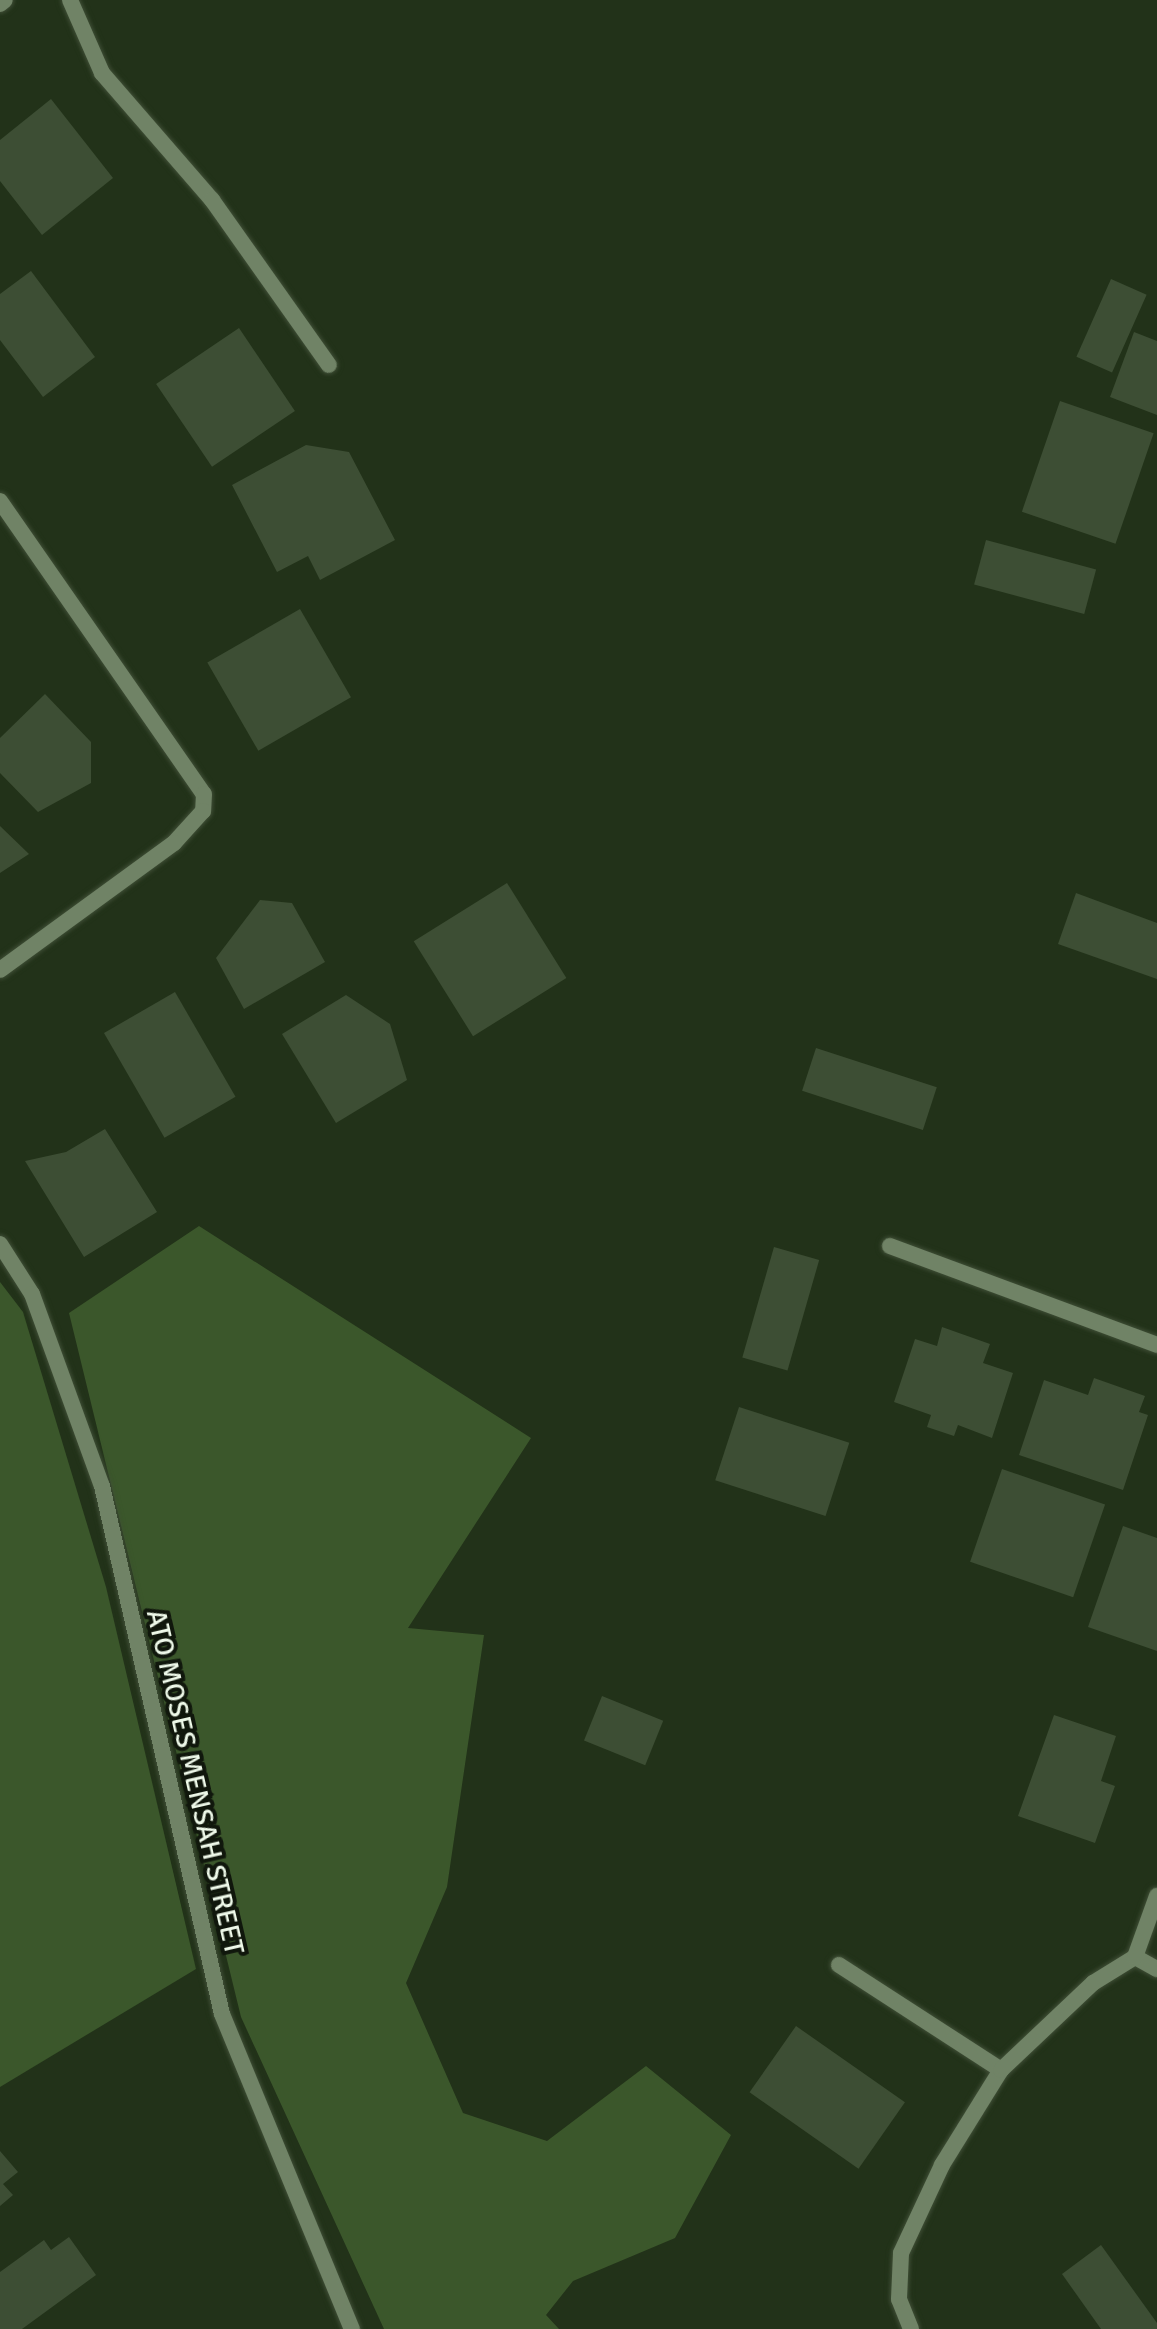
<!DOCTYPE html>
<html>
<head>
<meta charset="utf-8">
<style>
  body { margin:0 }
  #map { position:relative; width:1157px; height:2329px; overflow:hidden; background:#223219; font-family:Signika,sans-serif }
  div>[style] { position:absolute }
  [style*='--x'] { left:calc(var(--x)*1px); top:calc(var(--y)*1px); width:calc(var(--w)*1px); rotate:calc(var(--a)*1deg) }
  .green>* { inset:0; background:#3b572b }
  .building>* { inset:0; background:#3d4e34; transform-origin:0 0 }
  .roads { filter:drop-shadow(0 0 2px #3f4e36) drop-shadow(0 0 2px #3f4e36) }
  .minor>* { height:16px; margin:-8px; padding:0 8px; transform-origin:8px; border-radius:8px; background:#708366 }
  span { translate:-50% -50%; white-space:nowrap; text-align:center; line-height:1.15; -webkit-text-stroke:8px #10170c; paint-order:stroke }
  .street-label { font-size:28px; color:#eef9e9 }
</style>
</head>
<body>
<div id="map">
  <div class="green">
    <div style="clip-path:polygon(199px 1226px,531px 1438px,408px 1628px,484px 1635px,447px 1887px,406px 1983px,463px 2113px,547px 2141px,646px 2066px,731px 2135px,675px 2238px,573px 2281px,546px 2315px,559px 2329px,384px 2329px,241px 2017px,69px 1313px)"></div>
    <div style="clip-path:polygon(0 1282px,23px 1312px,106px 1587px,196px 1969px,0 2087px)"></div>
  </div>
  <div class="building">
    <div style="clip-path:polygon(51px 99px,113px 178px,42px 235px,0 181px,0 140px)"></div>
    <div style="clip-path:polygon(31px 271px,95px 357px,43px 397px,0 340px,0 294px)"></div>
    <div style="left:1111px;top:279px;width:39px;height:85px;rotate:24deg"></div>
    <div style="left:239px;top:328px;width:100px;height:100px;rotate:56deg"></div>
    <div style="clip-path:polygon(1134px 332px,1157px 341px,1157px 415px,1110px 397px)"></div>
    <div style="left:1060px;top:401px;width:99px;height:117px;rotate:19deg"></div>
    <div style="clip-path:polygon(306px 445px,349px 452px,395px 540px,320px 580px,308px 556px,277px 572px,232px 485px)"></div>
    <div style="left:986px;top:540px;width:114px;height:46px;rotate:15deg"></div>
    <div style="left:300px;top:609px;width:102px;height:107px;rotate:60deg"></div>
    <div style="clip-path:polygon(45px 694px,91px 742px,91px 783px,38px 812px,0 773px,0 738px)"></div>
    <div style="clip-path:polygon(0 826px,29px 854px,0 873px)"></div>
    <div style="left:507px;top:883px;width:112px;height:110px;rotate:58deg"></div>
    <div style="clip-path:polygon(1076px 893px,1157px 923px,1157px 979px,1058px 944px)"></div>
    <div style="clip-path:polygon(260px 900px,292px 903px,325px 962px,244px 1009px,216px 958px)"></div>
    <div style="left:175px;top:992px;width:121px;height:82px;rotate:60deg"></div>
    <div style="clip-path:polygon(346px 995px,390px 1024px,407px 1080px,336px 1123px,282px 1034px)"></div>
    <div style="left:816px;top:1048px;width:127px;height:45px;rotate:18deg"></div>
    <div style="clip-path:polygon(105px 1129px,157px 1212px,84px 1257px,25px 1161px,66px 1152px)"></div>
    <div style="left:774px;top:1247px;width:47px;height:115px;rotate:16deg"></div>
    <div style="clip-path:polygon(942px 1327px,990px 1344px,983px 1363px,1013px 1373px,992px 1438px,958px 1425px,954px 1436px,927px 1427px,931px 1415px,894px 1402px,915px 1339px,937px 1346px)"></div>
    <div style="clip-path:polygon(1094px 1378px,1145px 1396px,1139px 1412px,1148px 1415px,1123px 1490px,1019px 1455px,1044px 1380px,1088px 1395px)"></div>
    <div style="left:739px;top:1407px;width:116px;height:77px;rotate:18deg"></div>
    <div style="left:1002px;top:1469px;width:109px;height:98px;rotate:19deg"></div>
    <div style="clip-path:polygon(1123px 1526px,1157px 1538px,1157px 1651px,1088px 1627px)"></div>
    <div style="left:602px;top:1696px;width:66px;height:48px;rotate:22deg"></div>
    <div style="clip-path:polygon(1054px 1715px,1116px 1736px,1101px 1781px,1115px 1786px,1095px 1843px,1018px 1816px)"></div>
    <div style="left:796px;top:2026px;width:133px;height:81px;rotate:35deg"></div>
    <div style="clip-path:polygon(0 2151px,18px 2172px,3px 2184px,13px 2195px,0 2206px)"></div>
    <div style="clip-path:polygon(69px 2237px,96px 2275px,22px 2329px,0 2329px,0 2272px,44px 2240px,51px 2250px)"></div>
    <div style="clip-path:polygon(1101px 2245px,1157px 2323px,1157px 2329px,1101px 2329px,1062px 2274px)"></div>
  </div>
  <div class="roads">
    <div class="minor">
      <div style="--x:70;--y:0;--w:80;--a:66.3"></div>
      <div style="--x:102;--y:73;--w:168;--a:49.1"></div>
      <div style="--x:212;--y:200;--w:202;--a:54.7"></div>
      <div style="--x:0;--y:4;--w:6;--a:-39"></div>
      <div style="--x:0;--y:501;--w:357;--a:55.2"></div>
      <div style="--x:204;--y:794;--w:17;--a:93"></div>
      <div style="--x:203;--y:811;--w:43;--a:132.2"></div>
      <div style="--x:174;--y:843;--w:215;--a:143.9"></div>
      <div style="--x:0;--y:1244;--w:59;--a:57.4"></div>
      <div style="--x:32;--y:1294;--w:204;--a:70"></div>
      <div style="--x:102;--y:1486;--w:541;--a:77.2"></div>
      <div style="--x:222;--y:2014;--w:341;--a:67.6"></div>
      <div style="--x:890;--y:1246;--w:285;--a:20.3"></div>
      <div style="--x:1135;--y:1957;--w:25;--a:29"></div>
      <div style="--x:839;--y:1965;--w:193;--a:32.9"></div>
      <div style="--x:911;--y:2329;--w:32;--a:-112"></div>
      <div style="--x:899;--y:2299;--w:46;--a:-87.5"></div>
      <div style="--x:901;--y:2253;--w:97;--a:-65"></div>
      <div style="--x:942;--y:2165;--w:112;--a:-58.2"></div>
      <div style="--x:1001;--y:2070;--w:127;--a:-43.4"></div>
      <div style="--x:1093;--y:1983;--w:49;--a:-31.8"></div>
      <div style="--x:1135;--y:1957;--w:65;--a:-70.2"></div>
    </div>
  </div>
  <div class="street-label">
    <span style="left:195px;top:1782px;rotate:77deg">ATO MOSES MENSAH STREET</span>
  </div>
</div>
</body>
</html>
